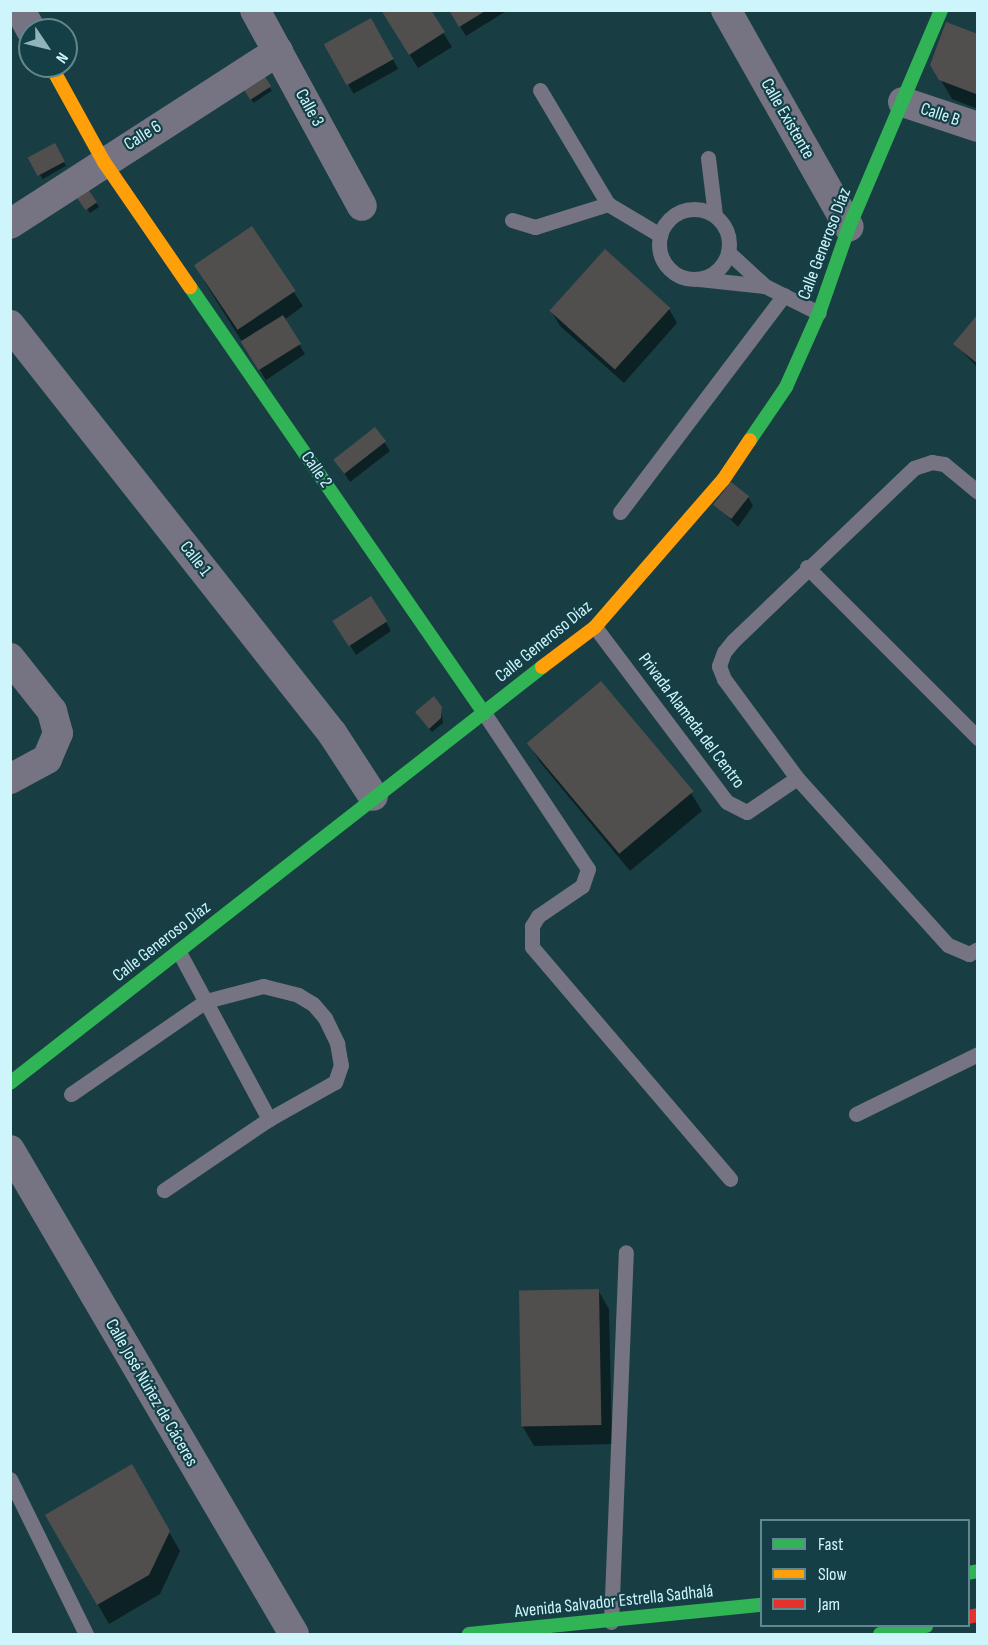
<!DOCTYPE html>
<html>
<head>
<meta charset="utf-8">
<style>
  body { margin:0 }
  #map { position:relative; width:988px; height:1645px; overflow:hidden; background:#183e43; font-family:"Sofia Sans Condensed",sans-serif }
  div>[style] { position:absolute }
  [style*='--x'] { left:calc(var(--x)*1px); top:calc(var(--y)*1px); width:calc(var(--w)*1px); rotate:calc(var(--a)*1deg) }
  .shadow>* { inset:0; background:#0007; transform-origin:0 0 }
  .building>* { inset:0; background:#514e4e; transform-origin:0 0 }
  .lane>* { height:15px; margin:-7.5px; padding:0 7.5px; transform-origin:7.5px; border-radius:7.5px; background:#767482 }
  .lane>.ring { margin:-7.5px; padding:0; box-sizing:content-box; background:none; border:15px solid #767482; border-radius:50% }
  .street>* { height:30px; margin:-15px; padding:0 15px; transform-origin:15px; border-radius:15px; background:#767482 }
  .fast>* { height:14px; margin:-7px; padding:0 7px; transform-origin:7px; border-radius:7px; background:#30b455 }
  .slow>* { height:14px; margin:-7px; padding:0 7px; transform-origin:7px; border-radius:7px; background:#ff9f0a }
  .jam>* { height:14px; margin:-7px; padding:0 7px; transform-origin:7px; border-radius:7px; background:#e5322d }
  span { translate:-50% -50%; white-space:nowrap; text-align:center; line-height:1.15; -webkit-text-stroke:4.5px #143f46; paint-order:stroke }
  .street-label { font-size:18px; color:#cff5fc }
  .frame { position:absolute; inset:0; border:12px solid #cff5fc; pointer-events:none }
  .legend { position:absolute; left:760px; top:1519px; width:210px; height:108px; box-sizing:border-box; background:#143f46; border:2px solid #5f888f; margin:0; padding:8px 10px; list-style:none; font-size:18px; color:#cff5fc }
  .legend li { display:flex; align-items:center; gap:12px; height:30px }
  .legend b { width:30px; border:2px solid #5f888f }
  .north { position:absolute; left:18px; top:18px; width:60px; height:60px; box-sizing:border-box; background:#143f46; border:2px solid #5f888f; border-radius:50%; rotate:125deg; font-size:16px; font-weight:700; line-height:24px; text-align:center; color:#cff5fc }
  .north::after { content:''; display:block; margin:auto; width:21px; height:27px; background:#8fb5bb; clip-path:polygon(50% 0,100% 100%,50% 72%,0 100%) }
</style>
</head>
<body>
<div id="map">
  <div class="shadow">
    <div style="clip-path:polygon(382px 10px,429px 10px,452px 47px,418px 68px)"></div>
    <div style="clip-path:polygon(450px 10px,508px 10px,466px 36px)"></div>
    <div style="left:371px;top:20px;width:56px;height:51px;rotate:61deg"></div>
    <div style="clip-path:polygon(978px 35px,978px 109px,952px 99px,932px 65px)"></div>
    <div style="left:261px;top:74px;width:20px;height:22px;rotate:57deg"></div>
    <div style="left:54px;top:145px;width:24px;height:27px;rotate:60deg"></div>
    <div style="clip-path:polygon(85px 187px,99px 207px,90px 213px,79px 198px)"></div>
    <div style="clip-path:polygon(251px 228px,303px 306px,284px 320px,305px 354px,266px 380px,204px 281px)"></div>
    <div style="clip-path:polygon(669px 309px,677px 323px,624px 383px,560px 326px,552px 312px)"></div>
    <div style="clip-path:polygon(978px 317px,978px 368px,955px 344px)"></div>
    <div style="clip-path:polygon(384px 442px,390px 451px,350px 482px,335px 460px)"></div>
    <div style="clip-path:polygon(748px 497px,753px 506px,738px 527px,716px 505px)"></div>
    <div style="clip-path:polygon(386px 622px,391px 631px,356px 655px,341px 631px)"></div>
    <div style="clip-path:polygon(441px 707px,443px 723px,432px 732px,419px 717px)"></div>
    <div style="clip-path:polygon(529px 744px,691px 793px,702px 811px,630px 871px,540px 762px)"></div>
    <div style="clip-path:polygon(598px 1290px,609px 1309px,612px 1444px,534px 1446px,523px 1427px)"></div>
    <div style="clip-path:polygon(131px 1466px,180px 1551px,160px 1594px,109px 1624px,47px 1515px)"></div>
  </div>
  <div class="building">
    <div style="clip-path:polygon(381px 10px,431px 10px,445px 32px,409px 55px)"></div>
    <div style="clip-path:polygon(449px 10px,487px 10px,459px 27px)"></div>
    <div style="left:371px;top:18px;width:47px;height:54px;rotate:61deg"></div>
    <div style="clip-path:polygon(946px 22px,978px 34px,976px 94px,939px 80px,930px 65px)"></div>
    <div style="left:262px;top:72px;width:17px;height:25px;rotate:57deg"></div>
    <div style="left:55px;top:143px;width:21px;height:31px;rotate:62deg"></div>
    <div style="left:85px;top:185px;width:21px;height:14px;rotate:55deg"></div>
    <div style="left:252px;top:226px;width:78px;height:70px;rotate:56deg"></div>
    <div style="left:605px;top:249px;width:88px;height:83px;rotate:42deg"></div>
    <div style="clip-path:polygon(978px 314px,978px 364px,953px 344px)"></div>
    <div style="left:283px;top:315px;width:34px;height:50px;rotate:58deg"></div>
    <div style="left:375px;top:427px;width:18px;height:53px;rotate:52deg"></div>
    <div style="left:731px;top:482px;width:23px;height:29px;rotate:38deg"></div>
    <div style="left:371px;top:596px;width:30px;height:46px;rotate:57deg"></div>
    <div style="left:601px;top:681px;width:144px;height:97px;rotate:50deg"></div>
    <div style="clip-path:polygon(434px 696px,442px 707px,441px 718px,429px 729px,415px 712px)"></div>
    <div style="left:599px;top:1289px;width:136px;height:80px;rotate:89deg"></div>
    <div style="clip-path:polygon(132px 1464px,170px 1531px,149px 1575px,97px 1605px,45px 1515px)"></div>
  </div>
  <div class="lane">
    <div style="--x:540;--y:90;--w:133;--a:59.2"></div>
    <div style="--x:708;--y:158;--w:57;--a:83"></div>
    <div class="ring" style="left:659px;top:209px;width:55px;height:55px"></div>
    <div style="--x:512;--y:220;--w:24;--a:17"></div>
    <div style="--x:535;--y:227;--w:77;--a:-17.5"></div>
    <div style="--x:608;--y:204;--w:61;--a:30.8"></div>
    <div style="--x:728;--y:252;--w:50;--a:42.6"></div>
    <div style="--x:699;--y:279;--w:66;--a:6.1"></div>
    <div style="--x:765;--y:286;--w:60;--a:26.6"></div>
    <div style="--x:978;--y:492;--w:44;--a:-140.5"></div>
    <div style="--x:944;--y:464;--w:12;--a:-171"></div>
    <div style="--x:932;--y:462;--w:19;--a:162"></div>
    <div style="--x:914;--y:468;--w:250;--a:136.3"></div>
    <div style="--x:733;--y:641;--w:14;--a:129"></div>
    <div style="--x:724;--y:652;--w:15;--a:110"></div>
    <div style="--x:719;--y:666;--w:14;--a:69"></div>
    <div style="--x:724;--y:679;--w:123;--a:53.6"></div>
    <div style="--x:797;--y:778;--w:225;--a:47.9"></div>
    <div style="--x:948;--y:945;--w:23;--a:23"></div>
    <div style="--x:969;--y:954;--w:10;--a:-29"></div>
    <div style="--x:620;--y:512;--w:272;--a:-52.9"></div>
    <div style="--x:807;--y:567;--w:242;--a:45"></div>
    <div style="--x:595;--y:627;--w:219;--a:53"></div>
    <div style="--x:727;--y:802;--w:22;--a:27"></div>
    <div style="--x:747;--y:812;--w:60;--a:-34.2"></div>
    <div style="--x:484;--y:713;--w:187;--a:56.3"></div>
    <div style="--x:588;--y:869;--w:18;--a:109"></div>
    <div style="--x:582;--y:886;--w:53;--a:145.7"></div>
    <div style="--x:538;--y:916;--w:12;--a:121"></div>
    <div style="--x:532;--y:926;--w:21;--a:90"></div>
    <div style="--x:532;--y:947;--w:305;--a:49.5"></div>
    <div style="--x:179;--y:952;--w:190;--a:61.7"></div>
    <div style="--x:71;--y:1094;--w:164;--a:-34.6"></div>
    <div style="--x:206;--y:1001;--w:59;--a:-14.7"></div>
    <div style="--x:263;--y:986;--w:36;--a:14"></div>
    <div style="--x:298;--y:995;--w:17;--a:31"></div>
    <div style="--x:313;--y:1004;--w:18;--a:49"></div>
    <div style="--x:325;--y:1018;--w:28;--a:64"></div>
    <div style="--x:337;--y:1043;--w:22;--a:80"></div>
    <div style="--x:341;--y:1065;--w:18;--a:109"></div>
    <div style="--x:335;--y:1082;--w:76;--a:150.7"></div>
    <div style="--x:269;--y:1119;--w:127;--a:145.9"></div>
    <div style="--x:856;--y:1114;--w:136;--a:-26.2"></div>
    <div style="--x:10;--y:1479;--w:173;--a:63.9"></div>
    <div style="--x:611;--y:1622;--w:370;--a:-87.7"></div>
  </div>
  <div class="street">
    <div style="--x:20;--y:10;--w:23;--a:61"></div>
    <div style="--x:255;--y:10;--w:223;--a:61.4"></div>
    <div style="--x:726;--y:10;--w:249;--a:60.5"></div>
    <div style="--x:903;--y:102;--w:79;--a:18.4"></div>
    <div style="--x:10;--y:224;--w:319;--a:-32.8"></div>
    <div style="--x:10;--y:325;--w:520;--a:51.72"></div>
    <div style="--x:332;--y:733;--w:75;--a:56.9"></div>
    <div style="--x:10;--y:658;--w:68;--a:51.6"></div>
    <div style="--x:52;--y:711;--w:23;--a:75"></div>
    <div style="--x:58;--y:733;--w:28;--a:113"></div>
    <div style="--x:47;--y:759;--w:42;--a:151.6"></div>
    <div style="--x:10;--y:1150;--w:561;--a:59.6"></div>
  </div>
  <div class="fast">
    <div style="--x:190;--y:287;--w:518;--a:55.39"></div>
    <div style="--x:750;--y:440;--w:64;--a:-55.8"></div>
    <div style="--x:786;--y:387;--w:81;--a:-66"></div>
    <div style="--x:819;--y:313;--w:91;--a:-70.8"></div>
    <div style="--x:849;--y:227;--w:236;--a:-67"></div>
    <div style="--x:10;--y:1083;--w:675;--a:-38.02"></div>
    <div style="--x:968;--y:1573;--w:10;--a:-11"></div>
    <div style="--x:469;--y:1634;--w:294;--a:-5.7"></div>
    <div style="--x:880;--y:1634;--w:47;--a:-9.9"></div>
  </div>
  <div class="slow">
    <div style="--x:51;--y:66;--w:110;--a:61.1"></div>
    <div style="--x:104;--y:162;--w:152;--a:55.5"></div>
    <div style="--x:542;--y:667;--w:66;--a:-37"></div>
    <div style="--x:595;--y:627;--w:195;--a:-49"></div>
    <div style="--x:723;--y:480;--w:48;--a:-56"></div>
  </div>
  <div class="jam">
    <div style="--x:968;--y:1617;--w:10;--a:-11"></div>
  </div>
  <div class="street-label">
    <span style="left:309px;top:108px;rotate:61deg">Calle 3</span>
    <span style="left:940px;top:115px;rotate:18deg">Calle B</span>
    <span style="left:787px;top:119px;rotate:60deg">Calle Existente</span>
    <span style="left:143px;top:136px;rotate:-32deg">Calle 6</span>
    <span style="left:825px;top:244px;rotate:-69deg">Calle Generoso Díaz</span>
    <span style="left:316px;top:470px;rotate:55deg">Calle 2</span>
    <span style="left:195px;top:559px;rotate:52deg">Calle 1</span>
    <span style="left:544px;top:642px;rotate:-39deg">Calle Generoso Díaz</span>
    <span style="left:691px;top:721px;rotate:53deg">Privada Alameda del Centro</span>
    <span style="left:162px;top:942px;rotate:-38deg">Calle Generoso Díaz</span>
    <span style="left:151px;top:1393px;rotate:60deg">Calle José Núñez de Cáceres</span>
    <span style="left:614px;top:1602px;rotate:-6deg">Avenida Salvador Estrella Sadhalá</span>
  </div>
  <div class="frame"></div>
  <ul class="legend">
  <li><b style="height:8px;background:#30b455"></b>Fast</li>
  <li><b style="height:8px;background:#ff9f0a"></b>Slow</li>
  <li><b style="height:8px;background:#e5322d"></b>Jam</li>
  </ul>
  <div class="north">N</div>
</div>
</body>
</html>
